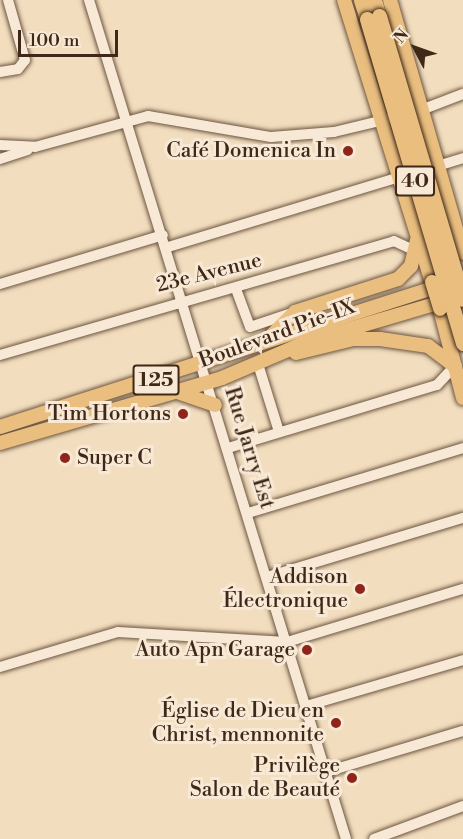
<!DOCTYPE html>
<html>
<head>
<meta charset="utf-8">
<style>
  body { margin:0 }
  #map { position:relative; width:463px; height:839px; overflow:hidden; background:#f2ddbe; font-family:"Libre Bodoni",serif }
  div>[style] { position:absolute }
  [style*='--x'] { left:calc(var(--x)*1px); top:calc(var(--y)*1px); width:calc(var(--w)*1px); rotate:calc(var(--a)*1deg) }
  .roads { filter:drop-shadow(0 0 2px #6c5541) drop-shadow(0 0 2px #6c5541) }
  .minor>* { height:10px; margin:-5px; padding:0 5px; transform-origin:5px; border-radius:5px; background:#f7e9d5 }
  .major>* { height:14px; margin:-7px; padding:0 7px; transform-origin:7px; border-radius:7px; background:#e9be7f }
  .highway>* { height:15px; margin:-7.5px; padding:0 7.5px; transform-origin:7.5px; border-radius:7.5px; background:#e9be7f }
  .bridges { filter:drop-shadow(0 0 2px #3f2817) drop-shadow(0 0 2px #3f2817) }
  .major-bridge>* { height:14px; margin:-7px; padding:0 7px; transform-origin:7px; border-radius:7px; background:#e9be7f }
  .highway-bridge>* { height:15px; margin:-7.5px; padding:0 7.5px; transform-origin:7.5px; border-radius:7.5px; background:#e9be7f }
  .dots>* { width:16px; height:16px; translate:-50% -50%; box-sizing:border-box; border:3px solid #f7e9d5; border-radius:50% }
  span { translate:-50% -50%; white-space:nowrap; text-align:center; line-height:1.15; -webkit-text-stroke:6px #f7e9d5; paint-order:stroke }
  .shield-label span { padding:2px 4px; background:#f7e9d5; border:2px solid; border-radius:4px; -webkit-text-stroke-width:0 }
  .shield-label { font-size:20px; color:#3f2817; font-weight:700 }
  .poi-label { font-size:21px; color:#3f2817 }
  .right { translate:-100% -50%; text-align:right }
  .left { translate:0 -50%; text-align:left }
  .street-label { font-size:21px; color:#3f2817 }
  .north { position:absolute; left:385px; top:18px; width:60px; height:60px; -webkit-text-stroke:4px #f7e9d5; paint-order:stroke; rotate:311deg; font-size:16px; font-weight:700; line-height:24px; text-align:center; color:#3f2817 }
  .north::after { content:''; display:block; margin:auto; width:21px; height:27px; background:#3f2817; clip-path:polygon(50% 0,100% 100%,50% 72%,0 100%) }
  .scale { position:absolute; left:18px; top:30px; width:100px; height:27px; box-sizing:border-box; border:3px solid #3f2817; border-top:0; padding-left:8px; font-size:18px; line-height:21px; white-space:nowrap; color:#3f2817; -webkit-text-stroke:4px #f7e9d5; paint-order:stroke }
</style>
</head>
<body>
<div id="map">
  <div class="roads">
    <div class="minor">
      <div style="--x:89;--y:0;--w:877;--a:72.97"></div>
      <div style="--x:0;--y:72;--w:18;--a:-9"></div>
      <div style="--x:18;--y:69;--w:11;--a:-52"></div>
      <div style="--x:25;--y:60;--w:62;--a:-105.8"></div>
      <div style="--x:416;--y:112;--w:50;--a:-21"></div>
      <div style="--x:0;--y:145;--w:35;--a:3"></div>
      <div style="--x:35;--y:147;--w:117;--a:-15.3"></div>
      <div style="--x:148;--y:116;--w:125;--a:9.7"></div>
      <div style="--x:271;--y:137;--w:63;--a:-4.5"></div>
      <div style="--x:334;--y:132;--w:56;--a:-13.5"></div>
      <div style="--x:0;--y:159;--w:29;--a:-18"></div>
      <div style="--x:431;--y:168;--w:34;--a:-17"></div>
      <div style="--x:168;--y:247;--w:249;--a:-16.8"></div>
      <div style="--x:0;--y:284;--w:170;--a:-16.7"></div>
      <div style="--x:236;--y:289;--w:40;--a:69.8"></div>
      <div style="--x:250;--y:327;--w:44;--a:-18.4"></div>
      <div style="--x:0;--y:355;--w:410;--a:-16.1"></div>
      <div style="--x:394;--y:241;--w:29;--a:25"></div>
      <div style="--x:258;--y:364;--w:71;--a:72.8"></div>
      <div style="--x:228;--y:448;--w:218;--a:-16.8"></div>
      <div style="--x:437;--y:385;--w:26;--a:-47"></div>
      <div style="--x:248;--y:513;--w:225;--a:-16.8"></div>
      <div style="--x:267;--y:577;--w:205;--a:-16.8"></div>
      <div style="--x:0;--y:667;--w:123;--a:-16.5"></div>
      <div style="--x:118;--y:632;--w:169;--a:3.4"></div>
      <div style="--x:287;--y:642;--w:184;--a:-16.8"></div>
      <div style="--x:306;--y:706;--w:164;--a:-16.3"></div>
      <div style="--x:326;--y:772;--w:143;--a:-16.7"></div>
      <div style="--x:374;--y:839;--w:95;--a:-20.3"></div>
    </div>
    <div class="major">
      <div style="--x:344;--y:0;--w:295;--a:72.7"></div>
      <div style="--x:390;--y:0;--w:263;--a:73.9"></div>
      <div style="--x:440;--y:309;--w:92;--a:75.5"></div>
      <div style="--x:269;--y:338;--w:37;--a:-45"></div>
      <div style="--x:295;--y:312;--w:108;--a:-17.8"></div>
      <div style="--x:398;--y:279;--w:18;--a:-45"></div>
      <div style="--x:411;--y:266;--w:26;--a:-77"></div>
      <div style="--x:296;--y:353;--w:59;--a:-13.8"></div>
      <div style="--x:353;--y:339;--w:27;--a:0"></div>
      <div style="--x:380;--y:339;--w:49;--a:8.3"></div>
      <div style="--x:428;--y:346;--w:34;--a:37"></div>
      <div style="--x:177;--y:392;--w:40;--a:18.9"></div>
      <div style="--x:0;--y:427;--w:447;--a:-17.8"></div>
      <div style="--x:0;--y:443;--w:231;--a:-16.3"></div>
      <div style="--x:222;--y:378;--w:95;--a:-23"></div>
      <div style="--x:309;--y:341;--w:127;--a:-16.4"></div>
    </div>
    <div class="highway">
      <div style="--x:361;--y:0;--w:20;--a:72"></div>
      <div style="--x:374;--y:0;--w:17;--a:73"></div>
    </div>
  </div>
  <div class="bridges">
    <div class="major-bridge">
      <div style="--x:432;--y:282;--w:28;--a:73"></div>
    </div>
    <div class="highway-bridge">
      <div style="--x:379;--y:16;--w:295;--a:73.5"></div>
      <div style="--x:367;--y:19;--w:338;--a:73.5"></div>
    </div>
  </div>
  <div class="dots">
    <div style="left:348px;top:151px;background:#8f2418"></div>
    <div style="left:183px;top:414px;background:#8f2418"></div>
    <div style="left:65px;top:458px;background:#8f2418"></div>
    <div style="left:360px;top:589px;background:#8f2418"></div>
    <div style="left:307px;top:650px;background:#8f2418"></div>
    <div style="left:336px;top:723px;background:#8f2418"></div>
    <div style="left:352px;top:778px;background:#8f2418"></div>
  </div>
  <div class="shield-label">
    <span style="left:415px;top:181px">40</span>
    <span style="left:156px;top:380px">125</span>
  </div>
  <div class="poi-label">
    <span class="right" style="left:336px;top:151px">Café Domenica In</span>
    <span class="right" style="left:171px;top:414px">Tim Hortons</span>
    <span class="left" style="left:77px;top:458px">Super C</span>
    <span class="right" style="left:348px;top:589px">Addison<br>Électronique</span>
    <span class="right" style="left:295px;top:650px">Auto Apn Garage</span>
    <span class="right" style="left:324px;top:723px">Église de Dieu en<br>Christ, mennonite</span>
    <span class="right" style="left:340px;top:778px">Privilège<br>Salon de Beauté</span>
  </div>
  <div class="street-label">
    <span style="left:209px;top:273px;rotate:-14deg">23e Avenue</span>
    <span style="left:277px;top:334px;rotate:-20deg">Boulevard Pie-IX</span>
    <span style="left:249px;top:448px;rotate:73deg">Rue Jarry Est</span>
  </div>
  <div class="north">N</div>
  <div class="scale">100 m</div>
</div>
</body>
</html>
